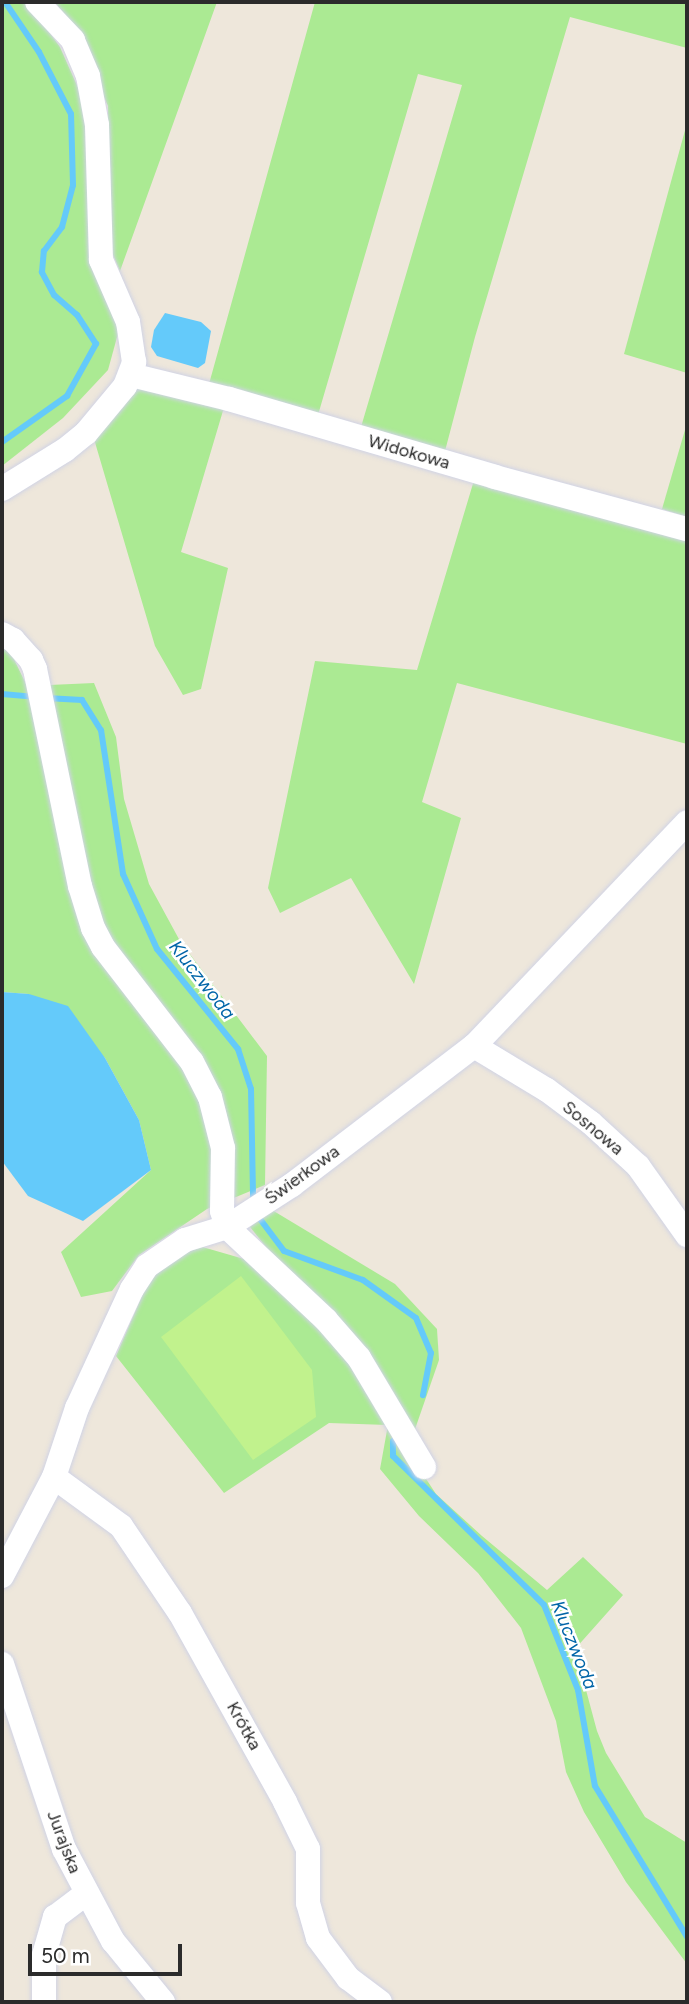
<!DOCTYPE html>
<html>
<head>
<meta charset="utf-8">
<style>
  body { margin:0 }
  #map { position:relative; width:689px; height:2004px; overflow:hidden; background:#eee7db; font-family:Figtree,sans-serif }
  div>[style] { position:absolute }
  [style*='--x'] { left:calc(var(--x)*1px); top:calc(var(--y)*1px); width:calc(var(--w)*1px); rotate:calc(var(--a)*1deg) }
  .green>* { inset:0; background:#abea93 }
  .pitch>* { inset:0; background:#c1f28d }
  .water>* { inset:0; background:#64cafa }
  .stream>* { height:6px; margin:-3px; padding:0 3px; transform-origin:3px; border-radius:3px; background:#64cafa }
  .roads { filter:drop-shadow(0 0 2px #d0d3e5) drop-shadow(0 0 2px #d0d3e5) }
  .minor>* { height:24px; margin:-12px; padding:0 12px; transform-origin:12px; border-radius:12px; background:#fff }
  span { translate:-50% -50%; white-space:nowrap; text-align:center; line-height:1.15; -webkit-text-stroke:5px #fff; paint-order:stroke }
  .street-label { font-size:18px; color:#2b2b2b }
  .water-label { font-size:19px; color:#0165a8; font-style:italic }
  .frame { position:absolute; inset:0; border:4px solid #2b2b2b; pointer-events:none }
  .scale { position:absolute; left:28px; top:1944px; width:154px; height:32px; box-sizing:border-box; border:4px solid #2b2b2b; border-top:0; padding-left:9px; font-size:21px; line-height:24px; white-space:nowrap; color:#2b2b2b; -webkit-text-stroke:5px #fff; paint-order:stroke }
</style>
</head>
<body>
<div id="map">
  <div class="green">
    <div style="clip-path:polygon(2px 2px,27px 2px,60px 47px,83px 99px,119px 330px,108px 370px,63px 418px,2px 466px)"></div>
    <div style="clip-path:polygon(55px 2px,217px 2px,120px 271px,108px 243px,108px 106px,70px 21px)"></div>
    <div style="clip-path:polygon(315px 2px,687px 2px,687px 48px,570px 17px,475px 337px,445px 451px,361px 427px,462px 85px,418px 74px,318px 415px,209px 384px)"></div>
    <div style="clip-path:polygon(687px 123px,687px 373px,624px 354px)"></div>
    <div style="clip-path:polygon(156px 383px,225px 404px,181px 552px,228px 568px,201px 689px,183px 695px,155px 646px,94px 439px,134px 390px)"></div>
    <div style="clip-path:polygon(687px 423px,687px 517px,662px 509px)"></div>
    <div style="clip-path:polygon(475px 477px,687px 539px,687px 744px,457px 683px,422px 802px,461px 818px,414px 984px,351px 878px,280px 913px,268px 888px,315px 661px,417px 670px)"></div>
    <div style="clip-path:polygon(2px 648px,11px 653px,27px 686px,94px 683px,116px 737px,124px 799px,149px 884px,180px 941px,267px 1056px,265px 1185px,207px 1209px,139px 1255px,112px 1291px,81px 1297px,61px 1252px,151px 1170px,139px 1120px,105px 1058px,29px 994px,2px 992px)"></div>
    <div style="clip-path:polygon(272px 1210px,395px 1284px,437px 1329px,439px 1360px,414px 1432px,250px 1227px)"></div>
    <div style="clip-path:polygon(199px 1246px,251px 1261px,328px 1330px,436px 1494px,482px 1536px,547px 1590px,583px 1557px,623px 1595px,575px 1649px,597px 1731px,606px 1753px,645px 1817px,687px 1843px,687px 1964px,626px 1882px,584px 1812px,566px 1772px,556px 1721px,521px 1628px,478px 1573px,419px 1516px,380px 1469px,388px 1425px,329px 1423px,224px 1493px,116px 1356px,148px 1282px,170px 1262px)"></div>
  </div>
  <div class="pitch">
    <div style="clip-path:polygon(241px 1276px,312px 1370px,316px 1417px,253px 1460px,161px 1337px)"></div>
  </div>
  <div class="water">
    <div style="clip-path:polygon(165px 313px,201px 322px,211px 331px,205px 363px,198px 368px,157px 356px,151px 347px,154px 330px)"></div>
    <div style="clip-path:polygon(2px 992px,29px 994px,68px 1006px,105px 1058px,139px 1120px,151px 1170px,83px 1221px,28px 1196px,2px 1161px)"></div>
  </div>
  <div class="stream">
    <div style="--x:2;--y:442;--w:80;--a:-35.3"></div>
    <div style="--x:67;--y:396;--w:60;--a:-60.9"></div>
    <div style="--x:96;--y:344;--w:35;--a:-123"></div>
    <div style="--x:77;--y:315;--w:30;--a:-139"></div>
    <div style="--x:54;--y:295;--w:26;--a:-118"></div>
    <div style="--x:42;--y:272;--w:21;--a:-85"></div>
    <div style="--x:44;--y:251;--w:30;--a:-53"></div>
    <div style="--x:62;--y:227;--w:43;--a:-75.3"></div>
    <div style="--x:73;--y:185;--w:71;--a:-91.6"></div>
    <div style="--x:71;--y:114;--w:70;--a:-117.3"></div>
    <div style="--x:39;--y:52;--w:60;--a:-124.2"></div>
    <div style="--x:2;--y:694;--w:33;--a:5"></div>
    <div style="--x:46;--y:698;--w:36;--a:3"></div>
    <div style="--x:82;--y:700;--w:36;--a:58"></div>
    <div style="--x:101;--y:730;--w:146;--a:81.3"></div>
    <div style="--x:123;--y:874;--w:82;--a:65.6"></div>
    <div style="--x:157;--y:949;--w:129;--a:51"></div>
    <div style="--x:238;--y:1049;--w:42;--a:72"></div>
    <div style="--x:251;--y:1089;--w:109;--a:88.9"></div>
    <div style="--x:260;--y:1219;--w:40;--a:53"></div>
    <div style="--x:284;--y:1251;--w:84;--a:20.2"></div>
    <div style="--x:363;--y:1280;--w:65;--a:35.6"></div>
    <div style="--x:416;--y:1318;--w:38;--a:67"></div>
    <div style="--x:431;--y:1353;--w:43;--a:100.8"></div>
    <div style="--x:393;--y:1441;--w:15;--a:90"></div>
    <div style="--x:393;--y:1456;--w:212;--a:44.6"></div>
    <div style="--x:544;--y:1605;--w:92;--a:68.2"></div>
    <div style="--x:578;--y:1690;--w:97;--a:80"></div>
    <div style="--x:595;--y:1786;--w:177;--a:58.6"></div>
  </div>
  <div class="roads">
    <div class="minor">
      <div style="--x:131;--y:375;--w:101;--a:13.8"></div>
      <div style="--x:229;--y:399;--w:277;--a:16.3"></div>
      <div style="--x:495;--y:477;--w:199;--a:15.2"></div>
      <div style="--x:2;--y:489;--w:74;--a:-31.8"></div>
      <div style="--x:65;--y:450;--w:27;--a:-39"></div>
      <div style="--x:86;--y:433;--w:61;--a:-50.3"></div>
      <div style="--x:125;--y:386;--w:26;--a:-69"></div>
      <div style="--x:134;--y:362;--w:40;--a:-98.5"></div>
      <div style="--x:128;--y:322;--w:68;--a:-113.5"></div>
      <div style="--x:101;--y:260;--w:135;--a:-91.7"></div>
      <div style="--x:97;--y:125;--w:50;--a:-100.4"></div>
      <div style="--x:88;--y:76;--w:39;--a:-113"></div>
      <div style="--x:73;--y:40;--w:52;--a:-133.5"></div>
      <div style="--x:2;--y:634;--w:13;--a:29"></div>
      <div style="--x:13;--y:640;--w:27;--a:48"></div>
      <div style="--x:31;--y:660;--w:10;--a:66"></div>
      <div style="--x:35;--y:669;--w:222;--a:78.3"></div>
      <div style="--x:80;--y:886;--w:44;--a:72.8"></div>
      <div style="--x:93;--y:928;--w:21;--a:62"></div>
      <div style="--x:103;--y:947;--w:145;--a:52.3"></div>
      <div style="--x:192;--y:1062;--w:39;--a:63"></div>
      <div style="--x:210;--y:1097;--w:53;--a:75.7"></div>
      <div style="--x:223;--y:1148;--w:63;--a:90.9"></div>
      <div style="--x:222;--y:1211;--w:17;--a:73"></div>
      <div style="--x:227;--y:1227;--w:136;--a:43.2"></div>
      <div style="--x:326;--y:1320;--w:50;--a:49"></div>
      <div style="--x:359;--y:1358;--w:127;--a:59.2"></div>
      <div style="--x:474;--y:1046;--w:85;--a:31.1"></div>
      <div style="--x:547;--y:1090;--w:55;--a:36.9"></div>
      <div style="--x:591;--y:1123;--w:64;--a:42.5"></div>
      <div style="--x:638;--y:1166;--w:85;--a:54.6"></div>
      <div style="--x:54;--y:1477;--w:83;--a:36.2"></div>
      <div style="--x:121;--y:1526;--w:105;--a:55.9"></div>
      <div style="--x:180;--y:1613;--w:216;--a:60.9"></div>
      <div style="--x:285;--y:1802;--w:52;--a:63.9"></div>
      <div style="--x:308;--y:1849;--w:54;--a:90"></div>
      <div style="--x:308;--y:1903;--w:36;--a:74"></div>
      <div style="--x:318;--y:1938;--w:50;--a:53.1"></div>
      <div style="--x:348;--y:1978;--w:40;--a:37"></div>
      <div style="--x:2;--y:1576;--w:112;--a:-62.3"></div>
      <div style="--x:54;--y:1477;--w:73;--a:-71.6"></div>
      <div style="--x:77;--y:1408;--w:131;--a:-65.2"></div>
      <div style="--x:132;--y:1289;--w:27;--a:-57"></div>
      <div style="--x:147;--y:1266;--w:46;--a:-34.4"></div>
      <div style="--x:185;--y:1240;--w:44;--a:-17.2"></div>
      <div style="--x:227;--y:1227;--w:77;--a:-32.9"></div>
      <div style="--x:292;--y:1185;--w:229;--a:-37.4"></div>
      <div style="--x:474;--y:1046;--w:309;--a:-46.4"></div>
      <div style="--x:2;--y:1664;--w:195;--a:71.5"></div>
      <div style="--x:64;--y:1849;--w:104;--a:62"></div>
      <div style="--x:113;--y:1941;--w:79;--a:50.7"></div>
      <div style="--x:44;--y:2002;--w:47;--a:-90"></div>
      <div style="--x:44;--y:1955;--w:40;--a:-74"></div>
      <div style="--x:55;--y:1917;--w:39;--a:-37"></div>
    </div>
  </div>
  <div class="street-label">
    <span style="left:409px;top:452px;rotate:16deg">Widokowa</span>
    <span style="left:593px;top:1128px;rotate:40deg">Sosnowa</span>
    <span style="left:302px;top:1175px;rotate:-36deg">Świerkowa</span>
    <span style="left:244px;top:1726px;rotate:61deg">Krótka</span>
    <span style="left:64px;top:1842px;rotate:69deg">Jurajska</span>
  </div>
  <div class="water-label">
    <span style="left:202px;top:980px;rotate:52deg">Kluczwoda</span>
    <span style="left:574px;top:1645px;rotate:68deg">Kluczwoda</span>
  </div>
  <div class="frame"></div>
  <div class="scale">50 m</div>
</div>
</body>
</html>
